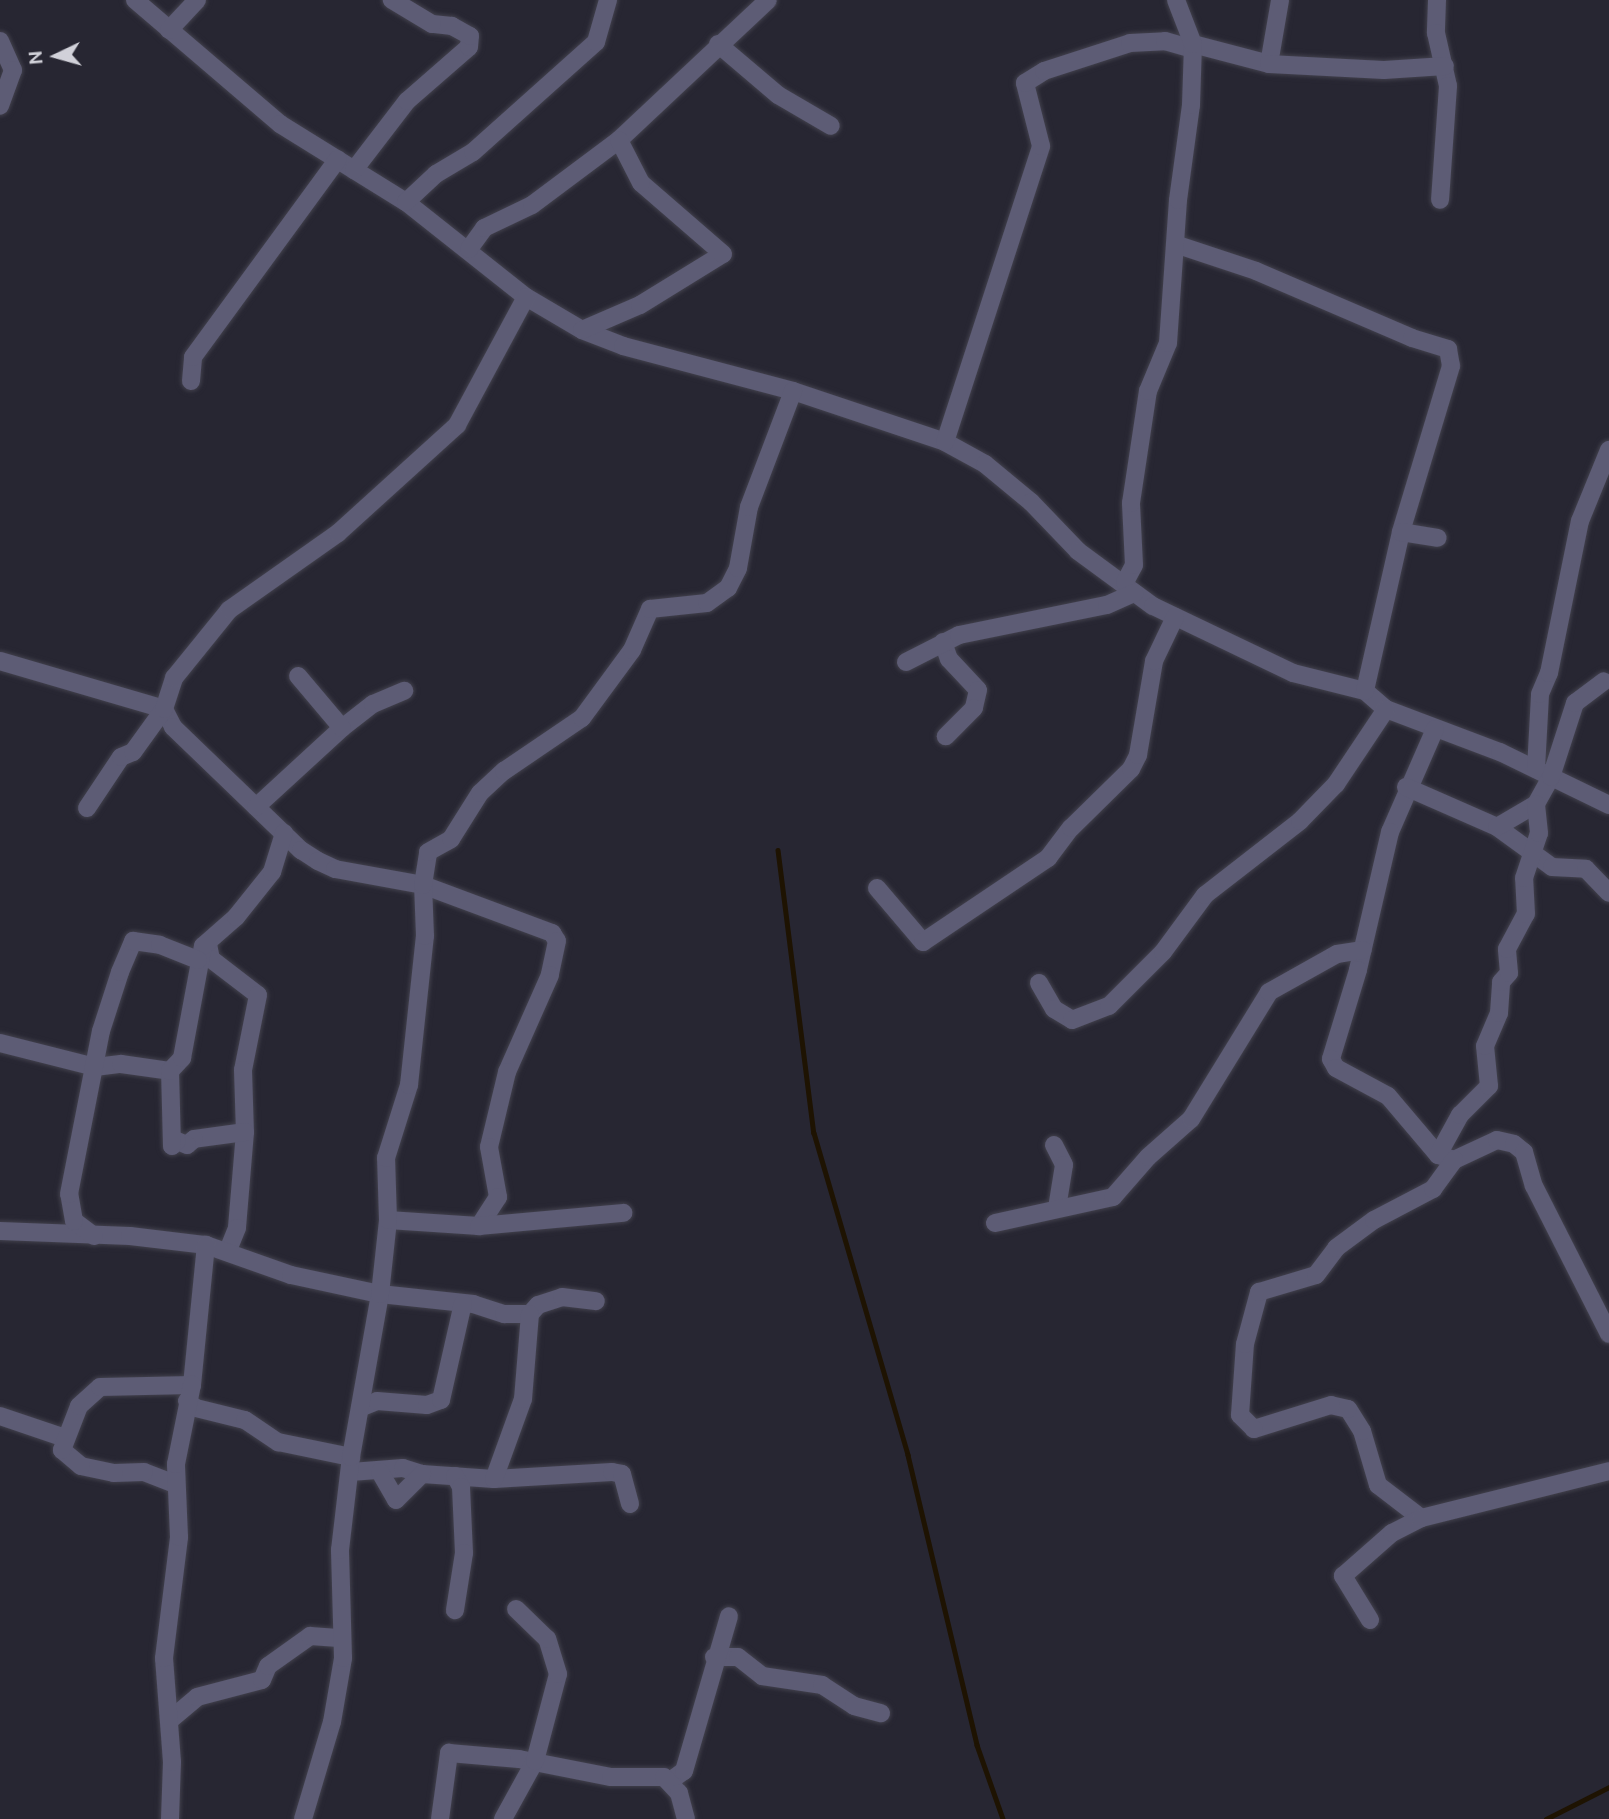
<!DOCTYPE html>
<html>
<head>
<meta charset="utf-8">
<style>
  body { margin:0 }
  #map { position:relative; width:1609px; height:1819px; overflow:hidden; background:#272632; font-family:Ubuntu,sans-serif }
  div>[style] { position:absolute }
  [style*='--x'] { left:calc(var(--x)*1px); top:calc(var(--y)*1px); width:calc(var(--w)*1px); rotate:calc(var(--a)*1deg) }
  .stream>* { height:4.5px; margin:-2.25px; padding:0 2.25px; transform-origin:2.25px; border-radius:2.25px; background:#1e1302 }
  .roads { filter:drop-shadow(0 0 2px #42414d) drop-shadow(0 0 2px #42414d) }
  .minor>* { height:18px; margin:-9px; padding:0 9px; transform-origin:9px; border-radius:9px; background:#5d5c75 }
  span { translate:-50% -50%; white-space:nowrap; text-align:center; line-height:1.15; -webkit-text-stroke:5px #272632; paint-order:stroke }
  .north { position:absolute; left:21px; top:21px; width:70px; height:70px; -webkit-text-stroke:5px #272632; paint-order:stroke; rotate:265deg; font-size:19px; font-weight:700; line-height:28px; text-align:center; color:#d1d1d9 }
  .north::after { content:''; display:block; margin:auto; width:24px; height:32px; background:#d1d1d9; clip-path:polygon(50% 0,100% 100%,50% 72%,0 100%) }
</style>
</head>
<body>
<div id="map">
  <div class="stream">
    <div style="--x:778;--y:850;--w:285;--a:82.8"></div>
    <div style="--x:814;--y:1133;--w:335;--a:73.7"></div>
    <div style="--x:908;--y:1455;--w:298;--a:76.6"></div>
    <div style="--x:977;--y:1745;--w:78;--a:70.6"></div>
    <div style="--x:1546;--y:1819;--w:71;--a:-26.9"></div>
  </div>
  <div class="roads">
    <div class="minor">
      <div style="--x:135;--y:0;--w:191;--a:40.5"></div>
      <div style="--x:280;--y:124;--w:148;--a:31.8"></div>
      <div style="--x:406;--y:202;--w:153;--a:38.4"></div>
      <div style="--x:526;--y:297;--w:65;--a:30.5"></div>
      <div style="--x:582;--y:330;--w:44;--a:21.3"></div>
      <div style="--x:623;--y:346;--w:176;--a:14.8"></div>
      <div style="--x:793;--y:391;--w:160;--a:18.5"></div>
      <div style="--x:945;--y:442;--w:46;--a:28.8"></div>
      <div style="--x:985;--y:464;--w:60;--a:39.6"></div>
      <div style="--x:1031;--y:502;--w:68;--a:46.2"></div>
      <div style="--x:1078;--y:551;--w:93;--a:36.3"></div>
      <div style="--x:1153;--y:606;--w:155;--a:25.6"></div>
      <div style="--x:1293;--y:673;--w:74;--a:14"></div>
      <div style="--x:1365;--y:691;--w:28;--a:41"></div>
      <div style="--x:1386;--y:709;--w:122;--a:20.7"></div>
      <div style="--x:1500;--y:752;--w:121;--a:25.9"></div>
      <div style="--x:1437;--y:0;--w:33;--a:92"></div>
      <div style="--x:1436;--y:33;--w:54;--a:77.2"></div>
      <div style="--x:1448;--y:86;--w:114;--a:94"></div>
      <div style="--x:169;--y:30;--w:41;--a:-47"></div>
      <div style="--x:0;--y:41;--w:32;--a:66"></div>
      <div style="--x:13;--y:70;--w:38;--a:110"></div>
      <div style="--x:718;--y:44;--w:79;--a:40.4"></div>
      <div style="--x:778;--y:95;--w:61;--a:30.3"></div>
      <div style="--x:1193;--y:44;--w:79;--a:14.7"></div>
      <div style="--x:1269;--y:64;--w:65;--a:-80.2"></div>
      <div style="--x:1269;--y:64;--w:115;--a:3"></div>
      <div style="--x:1384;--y:70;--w:61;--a:-3.8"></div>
      <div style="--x:354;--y:170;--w:87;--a:-52.5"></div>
      <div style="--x:407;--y:101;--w:82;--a:-41.1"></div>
      <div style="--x:469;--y:47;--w:11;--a:-85"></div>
      <div style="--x:470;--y:36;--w:21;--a:-151"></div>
      <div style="--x:452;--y:26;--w:20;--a:-174"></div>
      <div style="--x:432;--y:24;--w:47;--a:-149"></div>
      <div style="--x:406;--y:202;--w:41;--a:-43"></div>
      <div style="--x:436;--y:174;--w:43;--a:-30.7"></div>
      <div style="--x:473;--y:152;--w:165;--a:-41.8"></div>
      <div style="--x:596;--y:42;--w:44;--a:-74.1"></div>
      <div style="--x:1175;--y:244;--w:85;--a:18.4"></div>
      <div style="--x:1256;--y:271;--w:170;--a:23.2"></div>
      <div style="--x:1412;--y:338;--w:38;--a:17"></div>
      <div style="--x:1448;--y:349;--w:17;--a:80"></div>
      <div style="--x:1451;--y:366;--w:173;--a:106.8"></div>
      <div style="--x:1401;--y:532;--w:163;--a:102.8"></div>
      <div style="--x:469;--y:249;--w:26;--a:-54"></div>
      <div style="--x:484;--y:228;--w:53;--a:-25.6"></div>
      <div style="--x:532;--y:205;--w:109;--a:-36.8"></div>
      <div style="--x:619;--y:140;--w:204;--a:-43.2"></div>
      <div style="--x:582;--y:330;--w:63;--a:-23.3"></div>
      <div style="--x:640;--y:305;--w:97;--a:-31.6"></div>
      <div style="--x:723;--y:254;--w:108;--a:-139.1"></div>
      <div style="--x:641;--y:183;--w:48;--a:-117.1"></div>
      <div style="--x:191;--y:381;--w:24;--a:-85"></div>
      <div style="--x:193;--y:357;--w:245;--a:-53.8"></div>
      <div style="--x:945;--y:442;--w:311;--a:-72"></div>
      <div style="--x:1041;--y:146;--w:65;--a:-104.3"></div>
      <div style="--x:1025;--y:83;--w:22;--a:-32"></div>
      <div style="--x:1044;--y:71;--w:90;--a:-18"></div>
      <div style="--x:1130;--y:43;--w:35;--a:-3"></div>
      <div style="--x:1165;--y:41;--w:29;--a:16"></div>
      <div style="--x:1401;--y:532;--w:37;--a:9"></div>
      <div style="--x:1125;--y:582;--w:19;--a:-62"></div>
      <div style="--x:1134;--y:565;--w:62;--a:-92.8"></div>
      <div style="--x:1131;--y:503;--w:113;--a:-81.4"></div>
      <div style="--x:1148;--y:391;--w:52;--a:-67.4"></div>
      <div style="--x:1168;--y:343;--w:143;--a:-86"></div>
      <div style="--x:1178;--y:200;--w:96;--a:-82.2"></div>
      <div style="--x:1191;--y:105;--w:61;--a:-88.1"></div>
      <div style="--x:1193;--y:44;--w:47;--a:-111.1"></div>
      <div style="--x:943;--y:642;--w:18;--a:71"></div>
      <div style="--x:949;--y:659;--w:42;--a:46.9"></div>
      <div style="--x:978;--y:690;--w:18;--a:103"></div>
      <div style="--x:974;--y:708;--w:40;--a:135"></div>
      <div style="--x:0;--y:661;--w:171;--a:16.3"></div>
      <div style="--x:164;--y:709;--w:20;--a:63"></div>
      <div style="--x:173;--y:727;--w:178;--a:43.9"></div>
      <div style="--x:301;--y:850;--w:20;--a:33"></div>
      <div style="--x:318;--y:861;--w:19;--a:25"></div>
      <div style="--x:335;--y:869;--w:89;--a:10.3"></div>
      <div style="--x:423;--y:885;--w:138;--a:20.4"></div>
      <div style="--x:552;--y:933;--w:9;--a:58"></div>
      <div style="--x:557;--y:941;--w:35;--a:102"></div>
      <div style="--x:550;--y:975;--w:106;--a:113.9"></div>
      <div style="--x:507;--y:1072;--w:77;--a:103.5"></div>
      <div style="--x:489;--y:1147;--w:51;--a:79.8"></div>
      <div style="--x:498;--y:1197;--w:35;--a:123"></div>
      <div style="--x:906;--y:662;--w:59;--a:-27"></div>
      <div style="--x:959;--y:635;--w:151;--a:-11.5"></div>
      <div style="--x:1107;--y:605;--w:30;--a:-24"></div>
      <div style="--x:342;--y:728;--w:39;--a:-38"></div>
      <div style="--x:373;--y:704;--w:34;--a:-23"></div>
      <div style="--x:1435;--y:729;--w:112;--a:113.6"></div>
      <div style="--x:1390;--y:832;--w:142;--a:103.1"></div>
      <div style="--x:1358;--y:970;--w:93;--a:106.9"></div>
      <div style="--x:1331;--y:1059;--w:10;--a:61"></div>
      <div style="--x:1336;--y:1068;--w:59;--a:28.3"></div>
      <div style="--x:1388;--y:1096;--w:77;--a:49.7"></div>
      <div style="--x:1438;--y:1155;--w:17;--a:17"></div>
      <div style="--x:1454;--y:1160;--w:47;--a:-24.9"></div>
      <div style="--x:1497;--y:1140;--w:17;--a:13"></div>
      <div style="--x:1514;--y:1144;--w:13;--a:39"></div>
      <div style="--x:1524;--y:1152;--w:35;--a:74"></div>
      <div style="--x:1534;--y:1186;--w:166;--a:63.1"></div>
      <div style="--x:1536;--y:769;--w:75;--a:-86.9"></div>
      <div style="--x:1540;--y:694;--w:23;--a:-67"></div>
      <div style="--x:1549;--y:673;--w:155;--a:-78.5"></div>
      <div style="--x:1580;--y:521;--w:77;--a:-67.8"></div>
      <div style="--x:1406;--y:787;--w:99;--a:23.7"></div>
      <div style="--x:1497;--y:827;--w:68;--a:36"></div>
      <div style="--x:1552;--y:867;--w:34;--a:3"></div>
      <div style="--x:1586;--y:869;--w:33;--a:46"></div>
      <div style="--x:256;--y:807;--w:117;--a:-42.6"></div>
      <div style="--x:342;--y:728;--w:68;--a:-130.2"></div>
      <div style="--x:87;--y:808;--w:61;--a:-56.3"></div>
      <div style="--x:121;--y:757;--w:13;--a:-23"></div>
      <div style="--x:133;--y:752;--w:53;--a:-54.2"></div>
      <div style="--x:164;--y:709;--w:33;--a:-72"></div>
      <div style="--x:174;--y:678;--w:87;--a:-51"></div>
      <div style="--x:229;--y:610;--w:133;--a:-35.2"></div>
      <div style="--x:338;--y:533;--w:161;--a:-42.2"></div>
      <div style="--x:457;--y:425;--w:145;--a:-61.7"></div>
      <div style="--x:1497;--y:827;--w:45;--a:-30.5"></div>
      <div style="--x:1536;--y:804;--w:31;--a:-61"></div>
      <div style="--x:1551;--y:777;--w:78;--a:-72"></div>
      <div style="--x:1575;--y:703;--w:36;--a:-37"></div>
      <div style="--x:877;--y:888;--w:71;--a:49.6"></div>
      <div style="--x:923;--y:942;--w:151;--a:-33.9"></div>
      <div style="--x:1048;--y:858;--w:38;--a:-53"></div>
      <div style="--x:1071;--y:828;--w:84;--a:-44.5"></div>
      <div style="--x:1131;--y:769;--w:16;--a:-63"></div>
      <div style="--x:1138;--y:755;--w:95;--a:-80.3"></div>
      <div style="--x:1154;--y:661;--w:49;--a:-64.5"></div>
      <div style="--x:208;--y:944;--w:15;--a:79"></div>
      <div style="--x:211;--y:959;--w:59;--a:37.5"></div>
      <div style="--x:258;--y:995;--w:76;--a:101.3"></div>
      <div style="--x:243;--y:1070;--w:62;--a:88.2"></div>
      <div style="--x:245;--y:1132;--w:96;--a:94.8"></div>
      <div style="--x:237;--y:1228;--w:24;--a:112"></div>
      <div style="--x:1039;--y:983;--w:30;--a:60"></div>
      <div style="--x:1054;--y:1009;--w:21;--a:31"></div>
      <div style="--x:1072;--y:1020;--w:40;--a:-21"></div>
      <div style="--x:1109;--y:1006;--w:76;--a:-45"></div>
      <div style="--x:1163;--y:952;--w:71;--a:-53.6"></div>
      <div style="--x:1205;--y:895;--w:120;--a:-37.9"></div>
      <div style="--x:1300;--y:821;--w:52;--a:-45.8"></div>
      <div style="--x:1336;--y:784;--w:90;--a:-56.3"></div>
      <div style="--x:0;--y:1043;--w:98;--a:14.2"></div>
      <div style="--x:95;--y:1067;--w:26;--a:-7"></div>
      <div style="--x:121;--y:1064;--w:49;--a:8.1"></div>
      <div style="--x:245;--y:1132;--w:51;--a:172.2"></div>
      <div style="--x:194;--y:1139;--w:9;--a:139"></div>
      <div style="--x:187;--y:1145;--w:11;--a:-158"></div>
      <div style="--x:177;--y:1141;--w:7;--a:135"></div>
      <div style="--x:172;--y:1146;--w:75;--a:-91.5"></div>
      <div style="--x:170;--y:1071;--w:18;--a:-47"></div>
      <div style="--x:182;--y:1058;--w:114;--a:-79.4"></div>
      <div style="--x:203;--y:946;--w:44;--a:-41.3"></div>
      <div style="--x:236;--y:917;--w:58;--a:-51.3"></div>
      <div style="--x:272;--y:872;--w:41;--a:-72.9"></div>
      <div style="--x:1054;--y:1145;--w:22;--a:63"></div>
      <div style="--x:1064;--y:1165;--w:44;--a:99.2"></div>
      <div style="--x:1438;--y:1155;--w:46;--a:-61.2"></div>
      <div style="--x:1460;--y:1115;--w:41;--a:-45"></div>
      <div style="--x:1489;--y:1086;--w:40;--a:-95.7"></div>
      <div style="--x:1485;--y:1046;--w:36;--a:-67"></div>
      <div style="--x:1499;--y:1013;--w:31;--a:-86"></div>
      <div style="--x:1501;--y:982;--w:12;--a:-48"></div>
      <div style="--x:1509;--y:973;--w:24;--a:-95"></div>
      <div style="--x:1507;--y:949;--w:40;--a:-62"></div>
      <div style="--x:1526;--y:914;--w:36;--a:-93"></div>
      <div style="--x:1524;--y:878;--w:47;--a:-71.6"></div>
      <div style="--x:1539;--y:833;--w:29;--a:-96"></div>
      <div style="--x:388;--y:1220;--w:91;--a:3.8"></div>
      <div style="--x:479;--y:1226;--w:145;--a:-5.2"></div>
      <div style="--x:995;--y:1223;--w:121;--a:-12.4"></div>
      <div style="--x:1113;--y:1197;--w:53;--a:-48.8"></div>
      <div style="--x:1148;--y:1157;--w:57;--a:-41.5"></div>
      <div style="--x:1191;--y:1119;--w:149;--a:-58.4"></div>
      <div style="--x:1269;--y:992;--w:78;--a:-29.2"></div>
      <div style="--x:1337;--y:954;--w:26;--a:-9"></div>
      <div style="--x:0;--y:1231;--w:130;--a:2.2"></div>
      <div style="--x:130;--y:1236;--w:77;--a:6.8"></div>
      <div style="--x:206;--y:1245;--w:90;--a:19.4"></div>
      <div style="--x:291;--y:1275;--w:91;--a:12.1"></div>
      <div style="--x:380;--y:1294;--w:94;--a:6.1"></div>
      <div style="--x:473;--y:1304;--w:33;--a:18"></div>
      <div style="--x:504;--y:1314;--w:26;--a:0"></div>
      <div style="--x:530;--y:1314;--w:12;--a:-48"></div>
      <div style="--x:538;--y:1305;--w:25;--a:-18"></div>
      <div style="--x:562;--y:1297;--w:34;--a:7"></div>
      <div style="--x:94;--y:1236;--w:25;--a:-143"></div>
      <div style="--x:74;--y:1221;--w:27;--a:-100"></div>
      <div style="--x:69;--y:1194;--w:166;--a:-78.9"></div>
      <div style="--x:101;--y:1031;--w:62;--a:-72.1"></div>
      <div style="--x:120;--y:972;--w:34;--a:-67"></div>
      <div style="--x:133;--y:941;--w:27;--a:8"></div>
      <div style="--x:160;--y:945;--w:41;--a:21.5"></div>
      <div style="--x:187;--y:1401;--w:11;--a:38"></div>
      <div style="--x:196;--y:1408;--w:50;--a:13.8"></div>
      <div style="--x:245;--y:1420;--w:40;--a:34"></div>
      <div style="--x:278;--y:1442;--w:75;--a:11.6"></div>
      <div style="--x:360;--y:1408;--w:18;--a:-22"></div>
      <div style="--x:377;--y:1401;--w:50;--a:4.6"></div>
      <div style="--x:427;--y:1405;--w:15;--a:-20"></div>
      <div style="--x:441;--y:1400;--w:99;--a:-77.2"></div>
      <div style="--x:0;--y:1416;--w:69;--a:18.7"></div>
      <div style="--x:351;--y:1472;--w:52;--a:-4.4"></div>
      <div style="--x:403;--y:1468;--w:20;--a:18"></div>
      <div style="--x:422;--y:1474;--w:72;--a:4"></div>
      <div style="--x:494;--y:1479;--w:118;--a:-3.4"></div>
      <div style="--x:612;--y:1472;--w:10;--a:11"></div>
      <div style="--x:622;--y:1474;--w:31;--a:75"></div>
      <div style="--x:380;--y:1472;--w:32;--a:60"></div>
      <div style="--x:396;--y:1500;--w:37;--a:-45"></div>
      <div style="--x:455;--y:1476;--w:13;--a:61"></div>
      <div style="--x:461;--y:1487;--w:66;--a:87.4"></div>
      <div style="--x:464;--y:1553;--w:58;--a:99"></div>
      <div style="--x:494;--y:1479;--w:85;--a:-70.1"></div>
      <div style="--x:523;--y:1399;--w:85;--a:-85.3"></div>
      <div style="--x:175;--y:1484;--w:33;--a:-159"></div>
      <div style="--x:144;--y:1472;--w:30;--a:178"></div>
      <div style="--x:114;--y:1473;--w:34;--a:-168"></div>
      <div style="--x:81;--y:1466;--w:25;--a:-140"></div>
      <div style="--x:62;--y:1450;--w:47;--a:-68.9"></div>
      <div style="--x:79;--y:1406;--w:28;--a:-42"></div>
      <div style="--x:100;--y:1387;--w:92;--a:-1.2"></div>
      <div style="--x:192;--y:1385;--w:141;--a:-84.3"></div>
      <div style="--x:1421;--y:1518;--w:54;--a:-142.5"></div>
      <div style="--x:1378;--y:1485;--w:56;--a:-106.5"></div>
      <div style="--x:1362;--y:1431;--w:26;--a:-122"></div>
      <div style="--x:1348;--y:1409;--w:17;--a:-167"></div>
      <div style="--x:1331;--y:1405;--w:81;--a:162.7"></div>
      <div style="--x:1254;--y:1429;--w:20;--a:-135"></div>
      <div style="--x:1240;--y:1415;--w:71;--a:-86"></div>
      <div style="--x:1245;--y:1344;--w:54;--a:-74.9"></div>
      <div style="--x:1259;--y:1292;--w:59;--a:-16.6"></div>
      <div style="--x:1316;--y:1275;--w:34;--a:-53"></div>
      <div style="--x:1336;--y:1248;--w:47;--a:-36.4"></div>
      <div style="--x:1374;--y:1220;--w:67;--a:-27.7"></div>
      <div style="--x:1433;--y:1189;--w:36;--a:-54"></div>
      <div style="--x:1370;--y:1620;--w:52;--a:-121.5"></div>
      <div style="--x:1343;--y:1576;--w:65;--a:-41.3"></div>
      <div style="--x:1392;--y:1533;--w:33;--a:-27"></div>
      <div style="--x:1421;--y:1518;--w:194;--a:-14"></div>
      <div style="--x:714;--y:1657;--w:24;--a:0"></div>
      <div style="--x:738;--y:1657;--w:31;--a:38"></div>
      <div style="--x:762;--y:1676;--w:61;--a:8.5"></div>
      <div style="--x:822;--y:1685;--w:38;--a:33"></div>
      <div style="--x:854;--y:1706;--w:28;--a:15"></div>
      <div style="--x:170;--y:1720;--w:35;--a:-40"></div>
      <div style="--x:197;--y:1697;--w:67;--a:-14.7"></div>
      <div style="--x:262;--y:1680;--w:15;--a:-67"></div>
      <div style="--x:268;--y:1666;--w:52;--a:-35.5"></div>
      <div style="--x:310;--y:1636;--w:32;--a:4"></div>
      <div style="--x:670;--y:1781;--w:17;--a:-36"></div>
      <div style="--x:684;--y:1771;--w:161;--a:-73.8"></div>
      <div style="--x:170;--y:1819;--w:57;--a:-88"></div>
      <div style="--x:172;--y:1762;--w:104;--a:-94.4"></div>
      <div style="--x:164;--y:1658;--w:122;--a:-82.9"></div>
      <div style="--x:179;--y:1537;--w:73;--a:-92.4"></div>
      <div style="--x:176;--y:1464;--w:81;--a:-78.6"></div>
      <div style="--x:303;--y:1819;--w:101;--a:-73.4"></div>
      <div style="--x:332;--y:1722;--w:65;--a:-80.2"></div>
      <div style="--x:343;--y:1658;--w:108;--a:-91.6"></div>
      <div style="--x:340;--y:1550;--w:94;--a:-83.3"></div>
      <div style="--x:351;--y:1457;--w:166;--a:-79.9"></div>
      <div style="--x:380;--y:1294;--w:74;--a:-83.8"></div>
      <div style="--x:388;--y:1220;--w:62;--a:-91.8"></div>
      <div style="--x:386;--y:1158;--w:77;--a:-72.5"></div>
      <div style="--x:409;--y:1085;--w:150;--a:-83.9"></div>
      <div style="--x:425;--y:936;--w:51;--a:-92.2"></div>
      <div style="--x:423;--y:885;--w:33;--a:-81"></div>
      <div style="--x:428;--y:852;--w:26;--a:-29"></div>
      <div style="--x:451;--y:839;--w:54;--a:-57.8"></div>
      <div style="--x:480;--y:793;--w:33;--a:-43"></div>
      <div style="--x:504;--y:771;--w:94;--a:-34.2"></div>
      <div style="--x:582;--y:718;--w:84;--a:-53.7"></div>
      <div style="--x:632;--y:650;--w:45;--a:-66.3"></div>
      <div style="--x:650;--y:609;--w:57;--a:-6"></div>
      <div style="--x:707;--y:603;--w:26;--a:-36"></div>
      <div style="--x:728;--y:588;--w:22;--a:-63"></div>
      <div style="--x:738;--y:568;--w:62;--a:-79.8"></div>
      <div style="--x:749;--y:507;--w:124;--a:-69.2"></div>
      <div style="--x:440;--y:1819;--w:67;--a:-82.2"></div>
      <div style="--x:449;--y:1753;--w:70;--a:4.9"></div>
      <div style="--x:519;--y:1759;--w:94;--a:11.1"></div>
      <div style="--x:611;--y:1777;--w:53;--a:0"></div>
      <div style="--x:664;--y:1777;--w:22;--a:47"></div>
      <div style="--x:679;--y:1793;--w:27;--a:75"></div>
      <div style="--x:503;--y:1819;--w:66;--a:-61.1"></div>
      <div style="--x:535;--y:1761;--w:90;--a:-75.2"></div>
      <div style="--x:558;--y:1674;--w:37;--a:-107"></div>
      <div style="--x:547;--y:1639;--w:43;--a:-135.9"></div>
    </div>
  </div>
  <div class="north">N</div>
</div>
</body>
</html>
